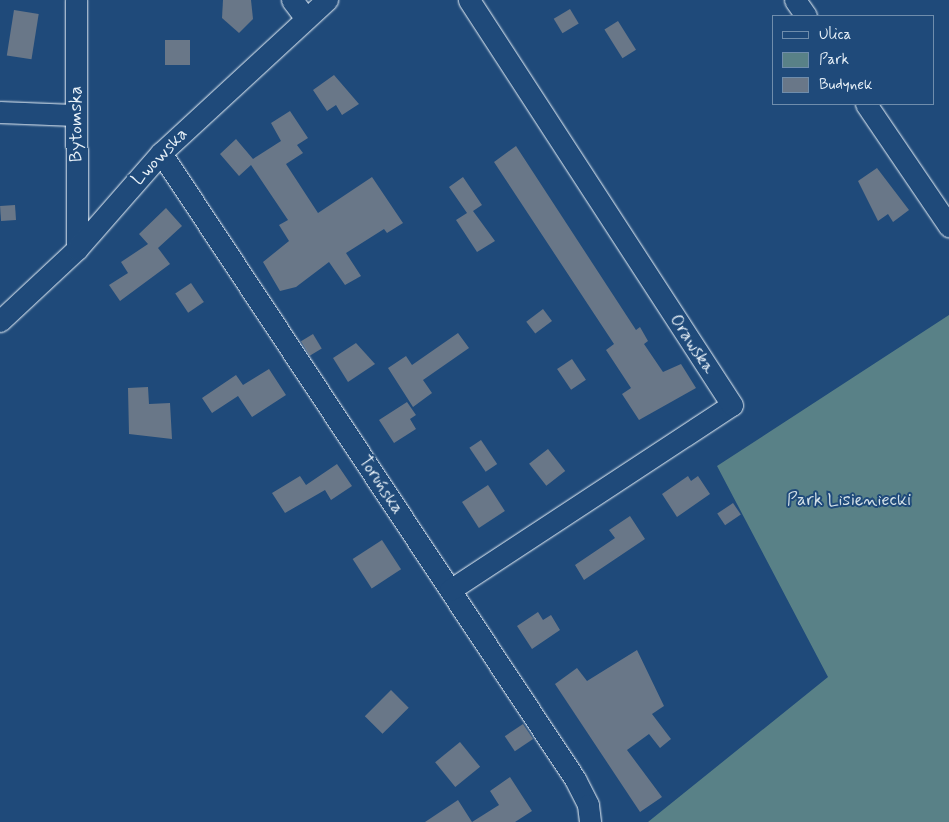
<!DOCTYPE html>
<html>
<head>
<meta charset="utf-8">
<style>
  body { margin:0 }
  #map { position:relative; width:949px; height:822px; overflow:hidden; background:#1f4a7a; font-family:Mynerve,sans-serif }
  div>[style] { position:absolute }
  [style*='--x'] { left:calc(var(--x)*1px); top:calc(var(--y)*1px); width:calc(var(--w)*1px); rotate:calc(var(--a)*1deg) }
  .green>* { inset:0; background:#598187 }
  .building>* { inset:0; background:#697788; transform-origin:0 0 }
  .roads { filter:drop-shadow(0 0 1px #e8f1f8) drop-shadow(0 0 1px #e8f1f8) }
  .street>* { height:21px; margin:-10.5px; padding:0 10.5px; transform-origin:10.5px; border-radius:10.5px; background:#1f4a7a }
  span { translate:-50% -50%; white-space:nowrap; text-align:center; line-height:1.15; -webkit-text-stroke:4px #1f4a7a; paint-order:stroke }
  .street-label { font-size:18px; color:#e8f1f8 }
  .park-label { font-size:18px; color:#d3e0e7 }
  .legend { position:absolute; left:772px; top:15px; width:162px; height:90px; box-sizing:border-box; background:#1f4a7a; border:1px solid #6f8dac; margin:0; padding:6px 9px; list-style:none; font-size:15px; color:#e8f1f8 }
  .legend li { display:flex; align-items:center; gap:10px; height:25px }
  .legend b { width:25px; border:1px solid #6f8dac }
</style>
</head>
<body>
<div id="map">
  <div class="green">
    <div style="clip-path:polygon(949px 315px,949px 822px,648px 822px,828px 677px,717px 466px)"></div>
  </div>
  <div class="building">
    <div style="clip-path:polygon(223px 0,251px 0,253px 19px,239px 33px,222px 18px)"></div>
    <div style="left:570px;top:9px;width:17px;height:19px;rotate:59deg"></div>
    <div style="left:14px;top:10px;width:25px;height:46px;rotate:9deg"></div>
    <div style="left:618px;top:21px;width:34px;height:16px;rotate:58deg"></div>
    <div style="left:165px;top:40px;width:25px;height:25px"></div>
    <div style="clip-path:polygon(334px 75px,359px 104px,342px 115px,336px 105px,327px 111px,313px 90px)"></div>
    <div style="clip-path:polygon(290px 111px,308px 138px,297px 145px,303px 153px,286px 164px,318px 213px,372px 177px,403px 223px,387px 233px,384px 229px,346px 253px,361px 276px,345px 285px,329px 262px,296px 287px,280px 291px,263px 262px,289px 241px,279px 225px,288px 220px,251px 165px,239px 176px,220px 154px,236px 139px,253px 159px,281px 141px,271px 123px)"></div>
    <div style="clip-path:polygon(516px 146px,636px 330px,640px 327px,648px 341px,644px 344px,663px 372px,681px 364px,696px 388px,639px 420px,622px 394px,631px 388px,606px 350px,614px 344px,494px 162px)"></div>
    <div style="clip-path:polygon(877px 168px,909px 210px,893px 222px,888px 214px,878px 221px,858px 181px)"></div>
    <div style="clip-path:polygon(463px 177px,482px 205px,473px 211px,495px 241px,477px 252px,456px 220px,467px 213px,449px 187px)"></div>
    <div style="left:15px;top:205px;width:15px;height:15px;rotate:86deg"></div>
    <div style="clip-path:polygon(166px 208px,182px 226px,158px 248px,170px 264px,120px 301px,109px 285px,128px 273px,121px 262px,148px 244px,139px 234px)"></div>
    <div style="left:191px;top:283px;width:23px;height:19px;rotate:56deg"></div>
    <div style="left:543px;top:309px;width:15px;height:21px;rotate:53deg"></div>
    <div style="clip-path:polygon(458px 333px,469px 348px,423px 380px,432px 393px,413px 407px,388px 368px,406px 356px,412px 365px)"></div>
    <div style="left:313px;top:334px;width:17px;height:14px;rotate:59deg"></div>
    <div style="clip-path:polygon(356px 343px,375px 364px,348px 382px,333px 358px)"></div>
    <div style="left:572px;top:359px;width:25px;height:18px;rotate:56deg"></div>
    <div style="clip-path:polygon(269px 369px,286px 395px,252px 417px,238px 396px,212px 413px,202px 398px,236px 375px,243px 385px)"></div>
    <div style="clip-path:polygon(148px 387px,149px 404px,170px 403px,172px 439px,129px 434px,128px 388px)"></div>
    <div style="clip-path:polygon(407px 402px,416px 415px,410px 419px,416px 429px,394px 443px,379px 420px)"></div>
    <div style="left:481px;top:440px;width:29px;height:14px;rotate:56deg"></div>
    <div style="left:548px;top:449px;width:28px;height:24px;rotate:52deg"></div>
    <div style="clip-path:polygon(337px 464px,352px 486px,331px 500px,325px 490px,285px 513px,272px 493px,300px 476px,306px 485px)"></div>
    <div style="clip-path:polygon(688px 476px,691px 481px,698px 476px,710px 494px,677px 517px,662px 494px)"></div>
    <div style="left:488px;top:485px;width:31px;height:31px;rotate:57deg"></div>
    <div style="left:733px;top:503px;width:14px;height:19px;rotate:56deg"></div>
    <div style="clip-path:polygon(630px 516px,645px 539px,584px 580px,575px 565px,615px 538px,609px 530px)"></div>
    <div style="left:382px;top:540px;width:35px;height:35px;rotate:57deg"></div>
    <div style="clip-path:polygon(538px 612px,543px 620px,551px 615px,560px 630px,532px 649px,517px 626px)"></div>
    <div style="clip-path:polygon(637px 650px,664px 706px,652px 714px,671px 739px,660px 748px,649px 734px,627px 750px,662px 797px,640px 812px,555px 684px,577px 668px,587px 681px)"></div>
    <div style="left:391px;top:690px;width:25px;height:37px;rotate:45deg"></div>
    <div style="left:523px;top:724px;width:18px;height:22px;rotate:56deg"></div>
    <div style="left:460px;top:742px;width:32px;height:32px;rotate:51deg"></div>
    <div style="clip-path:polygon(510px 777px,532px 811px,515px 822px,425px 822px,458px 800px,472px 822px,499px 805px,490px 791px)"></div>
  </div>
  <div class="roads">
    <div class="street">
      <div style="--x:76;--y:0;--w:249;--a:89.8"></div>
      <div style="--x:292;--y:0;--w:21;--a:53"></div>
      <div style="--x:795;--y:0;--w:19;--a:55"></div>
      <div style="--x:866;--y:104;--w:148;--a:55.8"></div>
      <div style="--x:0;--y:112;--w:76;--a:2.3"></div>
      <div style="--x:161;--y:153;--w:751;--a:56.52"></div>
      <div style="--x:575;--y:779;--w:29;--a:63"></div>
      <div style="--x:588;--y:805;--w:17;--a:83"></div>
      <div style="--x:0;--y:321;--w:105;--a:-43.1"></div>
      <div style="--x:77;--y:249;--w:128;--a:-48.8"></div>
      <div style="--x:161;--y:153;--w:226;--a:-42.7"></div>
      <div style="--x:450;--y:590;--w:337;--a:-33.3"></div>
      <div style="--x:732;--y:405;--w:483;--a:-123"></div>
    </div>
  </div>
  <div class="street-label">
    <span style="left:76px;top:124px;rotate:-90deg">Bytomska</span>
    <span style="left:160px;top:157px;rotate:-46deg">Lwowska</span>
    <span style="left:692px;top:344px;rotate:57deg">Orawska</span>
    <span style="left:381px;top:485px;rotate:57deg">Toruńska</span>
  </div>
  <div class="park-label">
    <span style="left:849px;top:500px">Park Lisieniecki</span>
  </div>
  <ul class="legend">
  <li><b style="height:6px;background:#1f4a7a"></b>Ulica</li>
  <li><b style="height:14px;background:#598187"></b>Park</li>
  <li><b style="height:14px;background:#697788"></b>Budynek</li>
  </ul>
</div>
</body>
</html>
